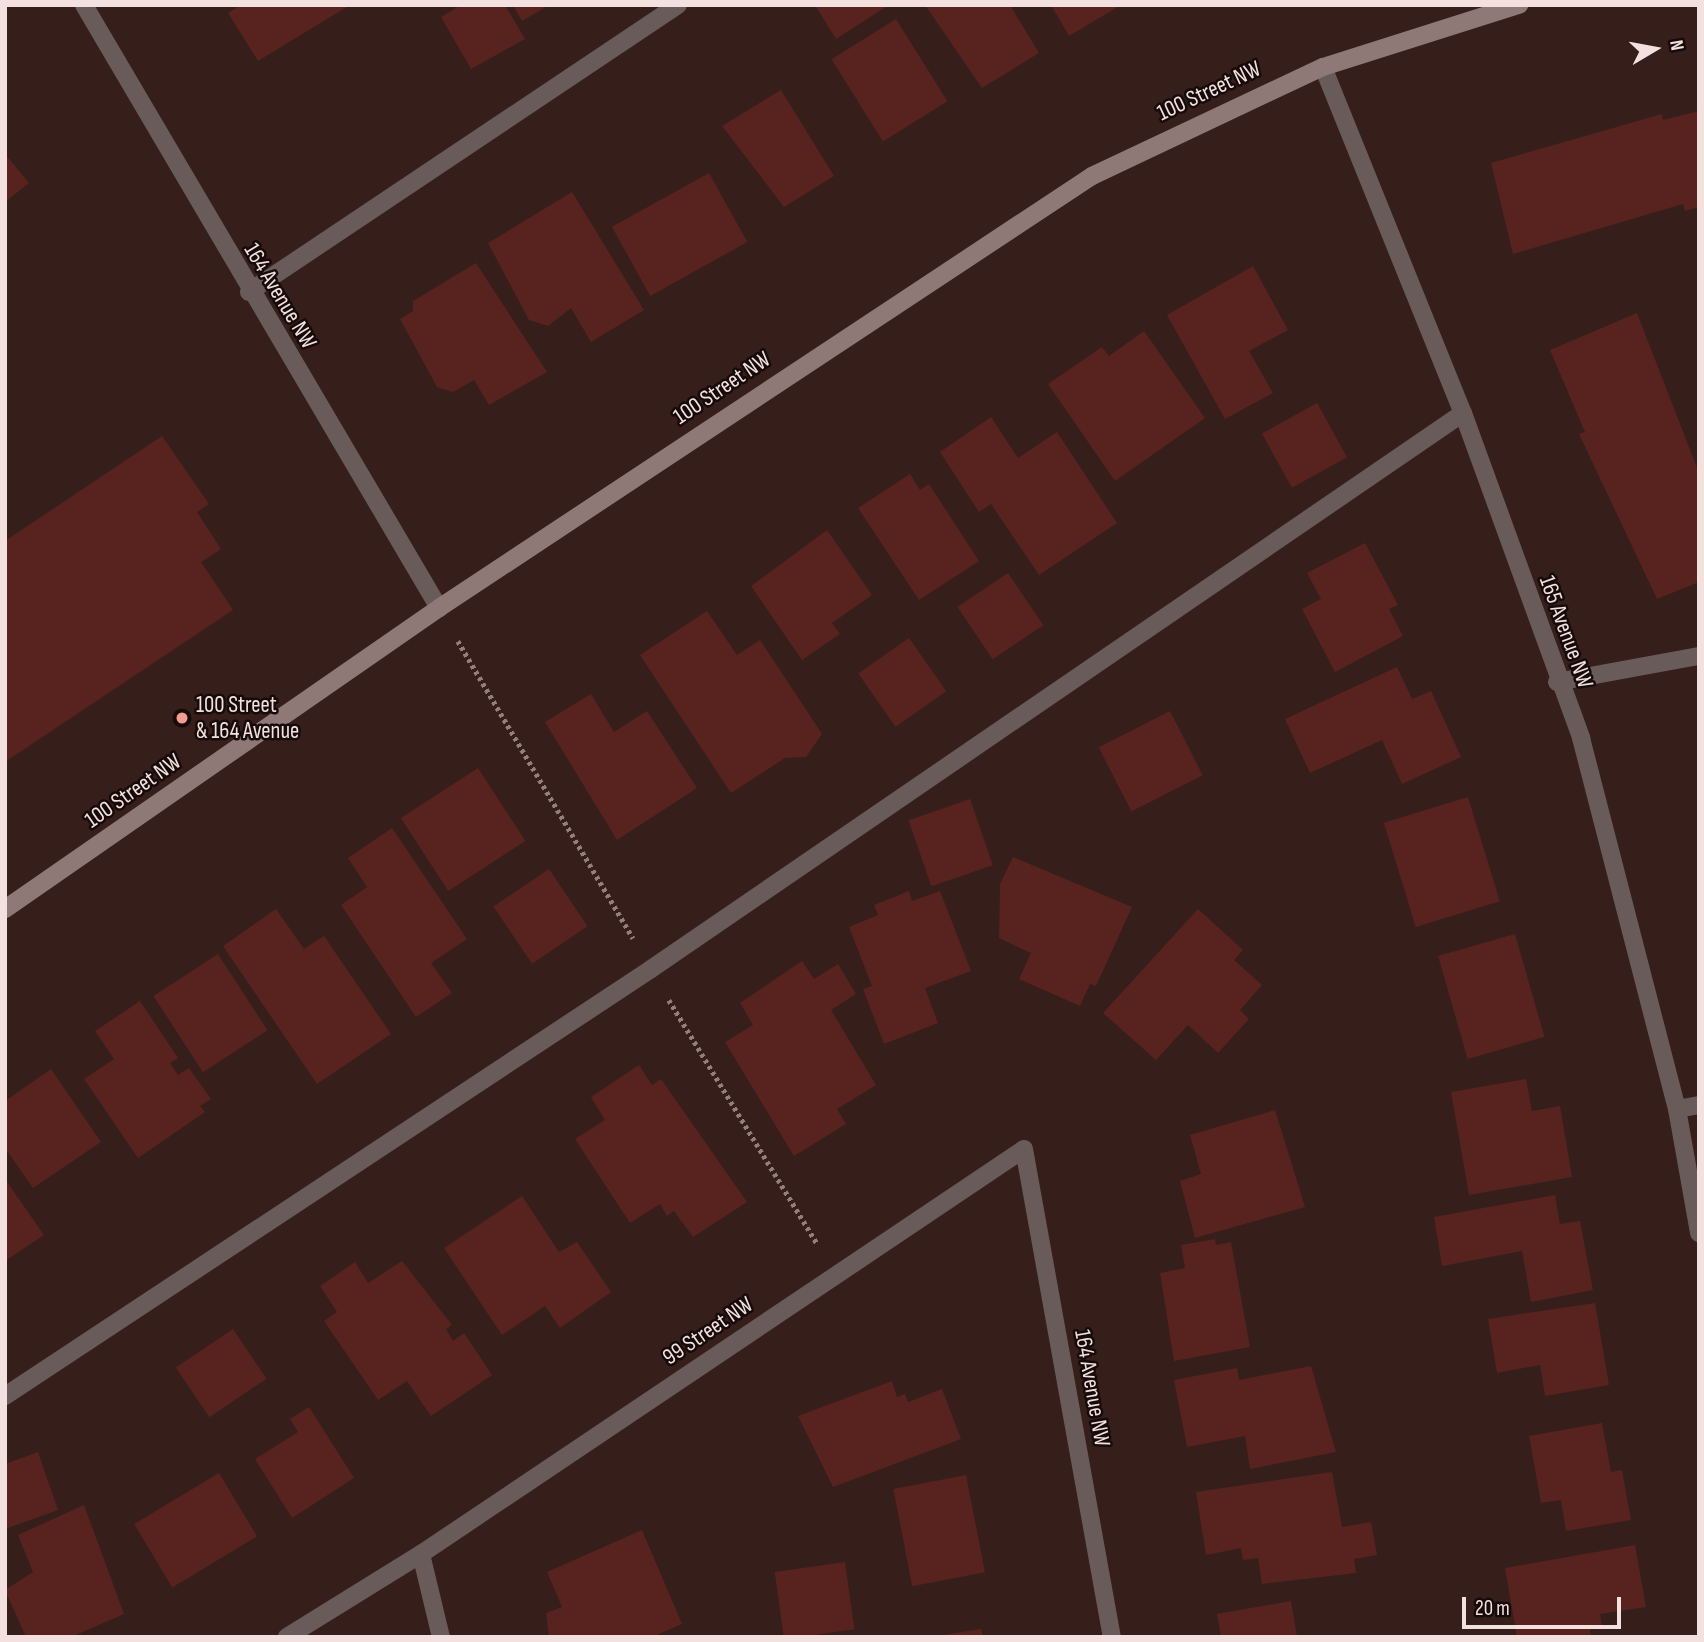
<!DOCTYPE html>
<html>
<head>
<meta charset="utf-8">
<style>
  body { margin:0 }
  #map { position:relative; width:1704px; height:1642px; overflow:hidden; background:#361e1b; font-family:"Sofia Sans Condensed",sans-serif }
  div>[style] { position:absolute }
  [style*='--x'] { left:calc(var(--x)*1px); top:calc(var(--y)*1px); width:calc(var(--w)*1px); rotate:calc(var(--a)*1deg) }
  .building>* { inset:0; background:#58231e; transform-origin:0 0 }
  .path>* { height:4.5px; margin-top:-2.25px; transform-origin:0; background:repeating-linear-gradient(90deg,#947f7c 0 3.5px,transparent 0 7px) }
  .lane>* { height:18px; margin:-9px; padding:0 9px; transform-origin:9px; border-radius:9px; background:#685b59 }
  .street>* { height:18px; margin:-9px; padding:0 9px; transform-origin:9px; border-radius:9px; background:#685b59 }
  .secondary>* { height:18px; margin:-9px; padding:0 9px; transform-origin:9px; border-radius:9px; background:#8e7976 }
  .dots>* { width:19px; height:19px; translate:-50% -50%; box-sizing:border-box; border:4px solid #160b0a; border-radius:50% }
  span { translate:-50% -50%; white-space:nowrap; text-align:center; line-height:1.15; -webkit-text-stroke:5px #160b0a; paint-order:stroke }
  .street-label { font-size:23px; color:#f2e1de }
  .poi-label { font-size:23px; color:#f2e1de }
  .left { translate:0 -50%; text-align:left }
  .frame { position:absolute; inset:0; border:7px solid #f2e1de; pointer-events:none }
  .north { position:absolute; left:1620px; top:14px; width:70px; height:70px; -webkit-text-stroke:5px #160b0a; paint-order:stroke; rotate:80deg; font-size:19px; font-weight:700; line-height:28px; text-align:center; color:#f2e1de }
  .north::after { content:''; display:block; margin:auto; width:24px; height:32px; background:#f2e1de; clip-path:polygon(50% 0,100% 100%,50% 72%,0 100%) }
  .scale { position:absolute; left:1462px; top:1597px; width:159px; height:32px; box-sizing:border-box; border:4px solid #f2e1de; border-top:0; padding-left:9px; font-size:21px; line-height:24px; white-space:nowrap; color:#f2e1de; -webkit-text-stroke:5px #160b0a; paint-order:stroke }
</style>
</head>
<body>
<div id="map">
  <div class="building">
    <div style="clip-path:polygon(241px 5px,350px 5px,258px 61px,228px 13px)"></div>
    <div style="clip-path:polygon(461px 5px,505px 5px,525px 39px,471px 69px,441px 17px)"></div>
    <div style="clip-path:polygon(513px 5px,549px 5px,522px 21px)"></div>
    <div style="clip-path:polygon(815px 5px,889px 5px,836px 39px)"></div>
    <div style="clip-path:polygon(925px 5px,1010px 5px,1039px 53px,982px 88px)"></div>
    <div style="clip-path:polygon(1051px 5px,1121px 5px,1069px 36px)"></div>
    <div style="left:896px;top:19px;width:97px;height:76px;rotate:58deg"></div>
    <div style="clip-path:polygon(781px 90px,834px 176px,784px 207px,722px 126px)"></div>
    <div style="clip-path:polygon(1699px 111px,1699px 207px,1685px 211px,1683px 204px,1513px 254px,1491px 163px,1662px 114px,1663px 120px)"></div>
    <div style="clip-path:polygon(5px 154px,29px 183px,5px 202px)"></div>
    <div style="left:709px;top:173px;width:79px;height:111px;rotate:61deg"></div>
    <div style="clip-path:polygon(572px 192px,644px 310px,591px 342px,571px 308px,548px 326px,529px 320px,488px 243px)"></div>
    <div style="clip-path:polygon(476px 263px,547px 372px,489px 405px,474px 380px,453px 392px,437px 387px,400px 319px,413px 311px,413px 301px)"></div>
    <div style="clip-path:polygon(1253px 266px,1288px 330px,1249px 351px,1273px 393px,1225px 419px,1167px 315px)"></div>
    <div style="clip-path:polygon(1637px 313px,1699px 473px,1699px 582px,1657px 599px,1579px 434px,1585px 432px,1550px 350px)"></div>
    <div style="clip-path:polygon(1144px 331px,1205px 418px,1115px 481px,1048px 384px,1102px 347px,1109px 356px)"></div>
    <div style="left:1317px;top:403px;width:62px;height:63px;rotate:61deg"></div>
    <div style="clip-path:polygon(991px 417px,1018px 458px,1057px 432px,1117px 523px,1039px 575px,991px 504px,979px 512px,940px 452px)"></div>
    <div style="clip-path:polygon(162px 436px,209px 504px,197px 512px,221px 549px,201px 562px,233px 610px,5px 762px,5px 541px)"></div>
    <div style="clip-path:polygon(910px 474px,920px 490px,929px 484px,979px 561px,919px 600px,858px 508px)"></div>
    <div style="clip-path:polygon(827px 530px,872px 595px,832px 623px,840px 634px,802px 660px,751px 586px)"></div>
    <div style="clip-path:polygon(1365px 543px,1398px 605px,1389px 609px,1403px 636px,1335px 672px,1302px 609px,1321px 599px,1307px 573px)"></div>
    <div style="left:1008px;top:573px;width:63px;height:61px;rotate:56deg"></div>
    <div style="clip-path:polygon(707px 611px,737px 655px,760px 640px,822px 734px,806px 757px,785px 758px,731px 793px,640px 655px)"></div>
    <div style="left:909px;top:638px;width:65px;height:62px;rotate:55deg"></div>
    <div style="clip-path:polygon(1397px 667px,1412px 699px,1431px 691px,1461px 757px,1402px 784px,1382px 740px,1310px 773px,1285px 719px)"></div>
    <div style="clip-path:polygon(591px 694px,614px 732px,647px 711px,697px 788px,617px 840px,545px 722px)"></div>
    <div style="left:1170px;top:711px;width:72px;height:80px;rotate:63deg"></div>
    <div style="left:478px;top:768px;width:87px;height:92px;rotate:57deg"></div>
    <div style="left:1468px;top:797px;width:109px;height:88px;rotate:73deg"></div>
    <div style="left:970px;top:799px;width:70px;height:65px;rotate:71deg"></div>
    <div style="clip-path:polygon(392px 828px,467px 939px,431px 963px,452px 993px,416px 1017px,341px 905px,367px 887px,348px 858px)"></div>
    <div style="clip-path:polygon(1013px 857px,1132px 907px,1096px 986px,1090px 984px,1080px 1006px,1019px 979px,1031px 953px,999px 938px,1000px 884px)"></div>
    <div style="left:549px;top:869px;width:69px;height:67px;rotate:56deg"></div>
    <div style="clip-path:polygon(909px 891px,912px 901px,940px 891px,971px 971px,925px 988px,938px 1023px,884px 1044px,863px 989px,872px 986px,849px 927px,878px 915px,874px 905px)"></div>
    <div style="clip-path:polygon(276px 909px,304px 949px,324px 936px,391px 1034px,317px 1084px,223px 946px)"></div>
    <div style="clip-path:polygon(1198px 909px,1243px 950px,1234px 960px,1262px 985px,1240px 1010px,1249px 1019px,1218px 1053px,1188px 1025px,1156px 1060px,1103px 1013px)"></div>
    <div style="left:1515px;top:934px;width:107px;height:80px;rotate:74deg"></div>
    <div style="left:218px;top:954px;width:91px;height:77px;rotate:57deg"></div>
    <div style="clip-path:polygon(802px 961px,814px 979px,838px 964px,856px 994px,831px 1010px,876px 1085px,837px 1109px,846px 1124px,794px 1156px,725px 1042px,753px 1025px,740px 1003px)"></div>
    <div style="clip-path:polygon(140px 1001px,178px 1058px,170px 1063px,178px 1075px,189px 1068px,211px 1099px,200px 1106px,205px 1112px,138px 1158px,84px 1079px,114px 1059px,95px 1031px)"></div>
    <div style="clip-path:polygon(639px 1065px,652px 1085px,661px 1079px,747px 1202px,693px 1237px,674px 1211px,667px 1216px,660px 1204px,630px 1223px,575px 1139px,605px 1120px,591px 1097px)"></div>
    <div style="clip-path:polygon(51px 1069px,101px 1142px,33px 1188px,5px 1148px,5px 1101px)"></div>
    <div style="clip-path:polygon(1526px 1079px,1532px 1111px,1560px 1106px,1572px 1177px,1469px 1195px,1451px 1092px)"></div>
    <div style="clip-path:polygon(1275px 1110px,1305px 1207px,1195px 1238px,1180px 1181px,1201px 1174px,1190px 1135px)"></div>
    <div style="clip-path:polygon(5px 1179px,44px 1235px,5px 1261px)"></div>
    <div style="clip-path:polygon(1555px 1195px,1560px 1224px,1580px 1221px,1593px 1290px,1531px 1302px,1522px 1251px,1442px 1266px,1434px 1217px)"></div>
    <div style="clip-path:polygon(522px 1196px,559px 1252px,577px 1242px,611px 1292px,560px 1328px,545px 1306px,502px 1335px,444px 1248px)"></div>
    <div style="clip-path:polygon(1215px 1239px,1216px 1245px,1231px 1242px,1250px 1347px,1174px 1361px,1160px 1273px,1185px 1268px,1181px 1245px)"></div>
    <div style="clip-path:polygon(402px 1261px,452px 1325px,446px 1329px,453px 1341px,464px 1333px,492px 1375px,431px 1416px,407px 1381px,378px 1400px,324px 1321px,337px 1312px,320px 1286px,355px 1262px,368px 1283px)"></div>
    <div style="clip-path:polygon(1595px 1303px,1609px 1385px,1545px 1396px,1540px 1365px,1497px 1373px,1488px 1319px)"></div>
    <div style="left:233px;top:1329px;width:60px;height:69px;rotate:56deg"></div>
    <div style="clip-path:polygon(1311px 1366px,1336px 1452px,1250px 1469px,1245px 1436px,1187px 1447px,1174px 1380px,1237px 1368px,1239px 1380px)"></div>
    <div style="clip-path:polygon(892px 1381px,897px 1397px,905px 1394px,908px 1402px,942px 1389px,961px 1439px,833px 1487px,798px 1416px)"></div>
    <div style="clip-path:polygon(309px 1407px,354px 1478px,292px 1518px,255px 1459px,298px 1432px,290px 1419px)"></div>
    <div style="clip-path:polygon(1602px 1423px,1611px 1472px,1622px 1470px,1631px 1520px,1566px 1531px,1561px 1500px,1541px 1503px,1529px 1436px)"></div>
    <div style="clip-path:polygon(38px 1452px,58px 1510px,5px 1529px,5px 1464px)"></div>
    <div style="clip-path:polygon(1332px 1472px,1342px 1527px,1371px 1522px,1377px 1555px,1354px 1559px,1356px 1573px,1262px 1584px,1258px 1558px,1243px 1560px,1241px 1548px,1206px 1555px,1196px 1492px)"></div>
    <div style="left:219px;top:1473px;width:74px;height:99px;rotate:59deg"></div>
    <div style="left:966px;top:1475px;width:99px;height:74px;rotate:79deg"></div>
    <div style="clip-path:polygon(84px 1505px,124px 1614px,71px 1637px,26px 1637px,5px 1590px,33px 1572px,18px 1535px)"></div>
    <div style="clip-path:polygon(642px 1530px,682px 1624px,652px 1637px,549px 1637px,546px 1613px,562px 1607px,547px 1572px)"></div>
    <div style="clip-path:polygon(1635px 1545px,1646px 1607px,1600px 1614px,1602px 1627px,1590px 1629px,1591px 1637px,1517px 1637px,1505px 1568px)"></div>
    <div style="left:845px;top:1562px;width:68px;height:71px;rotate:82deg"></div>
    <div style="clip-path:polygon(1291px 1601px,1297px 1637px,1221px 1637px,1217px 1614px)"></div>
    <div style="clip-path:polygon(981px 1629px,983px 1637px,943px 1637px,943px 1635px)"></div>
  </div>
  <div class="path">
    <div style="--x:458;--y:641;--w:345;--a:59.5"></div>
    <div style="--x:669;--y:1000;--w:285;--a:58.7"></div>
  </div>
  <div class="lane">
    <div style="--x:249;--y:292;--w:516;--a:-33.78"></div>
    <div style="--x:1557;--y:682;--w:144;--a:-10.4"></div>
    <div style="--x:5;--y:1396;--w:774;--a:-33.46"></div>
    <div style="--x:651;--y:969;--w:984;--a:-34.4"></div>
  </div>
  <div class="street">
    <div style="--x:84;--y:5;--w:700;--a:59.51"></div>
    <div style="--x:1323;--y:67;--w:373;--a:68"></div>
    <div style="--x:1463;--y:413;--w:346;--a:70"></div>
    <div style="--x:1581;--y:738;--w:383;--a:75.5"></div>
    <div style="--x:1677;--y:1109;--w:126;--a:79.9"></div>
    <div style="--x:1677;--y:1109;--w:22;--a:-10"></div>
    <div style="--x:421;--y:1554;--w:85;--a:76.5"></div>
    <div style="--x:287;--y:1637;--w:158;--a:-31.8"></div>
    <div style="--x:421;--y:1554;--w:726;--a:-33.89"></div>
    <div style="--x:1024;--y:1149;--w:496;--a:79.8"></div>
  </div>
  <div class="secondary">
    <div style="--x:5;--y:909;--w:528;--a:-34.74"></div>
    <div style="--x:439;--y:608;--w:783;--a:-33.49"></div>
    <div style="--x:1092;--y:176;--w:255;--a:-25.3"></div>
    <div style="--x:1323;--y:67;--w:206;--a:-17.6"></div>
  </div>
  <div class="dots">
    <div style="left:182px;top:718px;background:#f59c91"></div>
  </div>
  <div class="street-label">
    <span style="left:1209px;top:91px;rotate:-25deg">100 Street NW</span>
    <span style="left:280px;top:296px;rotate:59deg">164 Avenue NW</span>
    <span style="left:722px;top:388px;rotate:-34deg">100 Street NW</span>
    <span style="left:1566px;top:632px;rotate:70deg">165 Avenue NW</span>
    <span style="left:133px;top:791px;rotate:-35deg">100 Street NW</span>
    <span style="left:708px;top:1331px;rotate:-34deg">99 Street NW</span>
    <span style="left:1092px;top:1388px;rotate:80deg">164 Avenue NW</span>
  </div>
  <div class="poi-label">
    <span class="left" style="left:196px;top:718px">100 Street<br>&amp; 164 Avenue</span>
  </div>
  <div class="frame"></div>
  <div class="north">N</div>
  <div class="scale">20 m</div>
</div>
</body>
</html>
